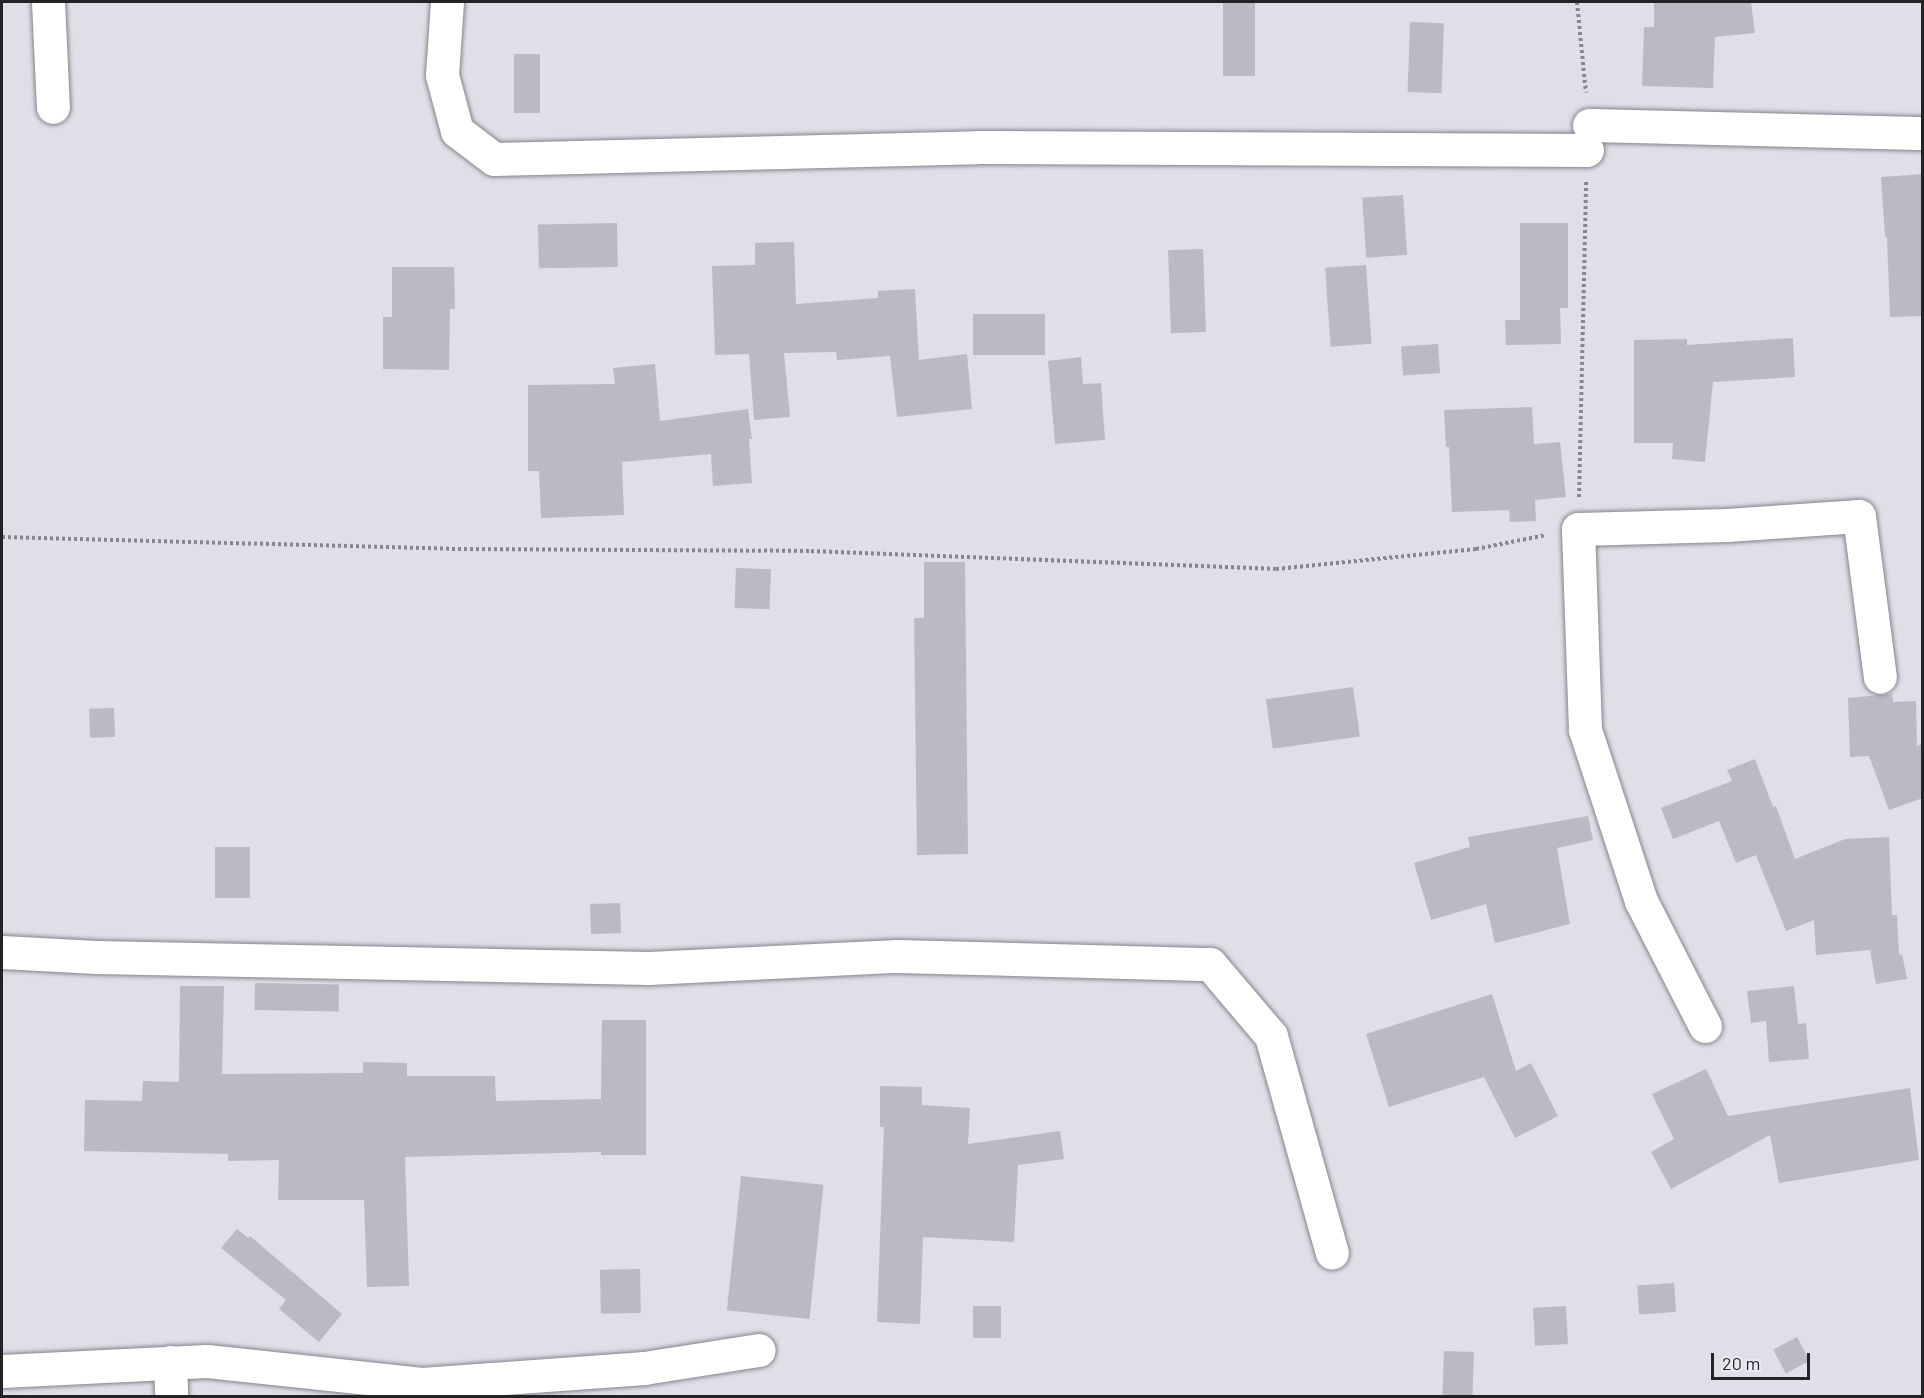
<!DOCTYPE html>
<html>
<head>
<meta charset="utf-8">
<style>
  body { margin:0 }
  #map { position:relative; width:1924px; height:1398px; overflow:hidden; background:#dedfe7; font-family:Barlow,sans-serif }
  div>[style] { position:absolute }
  [style*='--x'] { left:calc(var(--x)*1px); top:calc(var(--y)*1px); width:calc(var(--w)*1px); rotate:calc(var(--a)*1deg) }
  .building>* { inset:0; background:#babbc2; transform-origin:0 0 }
  .path>* { height:4px; margin-top:-2px; transform-origin:0; background:repeating-linear-gradient(90deg,#86868c 0 3px,transparent 0 6px) }
  .roads { filter:drop-shadow(0 0 2px #84858c) drop-shadow(0 0 2px #84858c) }
  .minor>* { height:33px; margin:-16.5px; padding:0 16.5px; transform-origin:16.5px; border-radius:16.5px; background:#fff }
  span { translate:-50% -50%; white-space:nowrap; text-align:center; line-height:1.15; -webkit-text-stroke:4.5px #ebecf4; paint-order:stroke }
  .frame { position:absolute; inset:0; border:3px solid #232326; pointer-events:none }
  .scale { position:absolute; left:1711px; top:1353px; width:99px; height:27px; box-sizing:border-box; border:3px solid #232326; border-top:0; padding-left:8px; font-size:18px; line-height:21px; white-space:nowrap; color:#232326; -webkit-text-stroke:4px #ebecf4; paint-order:stroke }
</style>
</head>
<body>
<div id="map">
  <div class="building">
    <div style="left:1223px;top:2px;width:32px;height:74px"></div>
    <div style="clip-path:polygon(1654px 2px,1751px 2px,1755px 33px,1715px 37px,1713px 88px,1642px 86px,1644px 27px,1654px 27px)"></div>
    <div style="left:1410px;top:22px;width:34px;height:70px;rotate:2deg"></div>
    <div style="left:514px;top:54px;width:26px;height:59px"></div>
    <div style="clip-path:polygon(1923px 174px,1923px 316px,1890px 317px,1887px 237px,1885px 237px,1881px 177px)"></div>
    <div style="left:1403px;top:195px;width:60px;height:41px;rotate:86deg"></div>
    <div style="left:617px;top:223px;width:44px;height:79px;rotate:89deg"></div>
    <div style="clip-path:polygon(1520px 223px,1568px 223px,1568px 308px,1560px 308px,1561px 344px,1506px 345px,1505px 320px,1520px 320px)"></div>
    <div style="clip-path:polygon(794px 242px,796px 304px,878px 298px,878px 291px,915px 289px,919px 360px,967px 354px,972px 409px,897px 417px,890px 356px,837px 360px,836px 352px,784px 353px,790px 417px,754px 420px,749px 354px,715px 355px,712px 266px,755px 265px,755px 243px)"></div>
    <div style="left:1203px;top:249px;width:83px;height:35px;rotate:88deg"></div>
    <div style="left:1366px;top:265px;width:79px;height:41px;rotate:86deg"></div>
    <div style="clip-path:polygon(392px 267px,454px 267px,455px 309px,450px 309px,449px 370px,383px 369px,383px 317px,392px 317px)"></div>
    <div style="left:973px;top:314px;width:72px;height:41px"></div>
    <div style="clip-path:polygon(1793px 338px,1795px 377px,1713px 382px,1705px 462px,1672px 459px,1673px 443px,1634px 443px,1634px 340px,1687px 339px,1687px 345px)"></div>
    <div style="left:1438px;top:344px;width:29px;height:37px;rotate:86deg"></div>
    <div style="clip-path:polygon(1081px 357px,1083px 384px,1101px 383px,1105px 440px,1055px 444px,1048px 361px)"></div>
    <div style="clip-path:polygon(655px 364px,660px 421px,748px 409px,752px 439px,749px 439px,752px 483px,713px 486px,711px 454px,622px 462px,624px 515px,541px 518px,539px 471px,528px 471px,528px 385px,615px 384px,613px 368px)"></div>
    <div style="clip-path:polygon(1532px 407px,1534px 444px,1560px 442px,1566px 497px,1535px 500px,1536px 521px,1510px 522px,1509px 510px,1452px 512px,1449px 447px,1446px 447px,1444px 410px)"></div>
    <div style="clip-path:polygon(924px 562px,965px 562px,968px 854px,917px 855px,914px 618px,924px 618px)"></div>
    <div style="left:736px;top:568px;width:35px;height:40px;rotate:2deg"></div>
    <div style="left:1353px;top:687px;width:50px;height:88px;rotate:82deg"></div>
    <div style="clip-path:polygon(1892px 694px,1893px 702px,1916px 701px,1917px 746px,1923px 743px,1923px 798px,1889px 810px,1869px 756px,1850px 757px,1848px 698px)"></div>
    <div style="left:114px;top:708px;width:29px;height:25px;rotate:88deg"></div>
    <div style="clip-path:polygon(1755px 759px,1773px 807px,1776px 806px,1795px 859px,1845px 839px,1889px 837px,1892px 915px,1897px 915px,1899px 955px,1902px 954px,1907px 979px,1876px 984px,1870px 950px,1816px 955px,1814px 920px,1786px 931px,1756px 855px,1736px 863px,1719px 821px,1673px 839px,1661px 808px,1732px 781px,1727px 770px)"></div>
    <div style="clip-path:polygon(1588px 816px,1593px 840px,1557px 848px,1570px 924px,1495px 943px,1486px 904px,1431px 920px,1414px 863px,1470px 847px,1468px 837px)"></div>
    <div style="left:215px;top:847px;width:35px;height:51px"></div>
    <div style="left:620px;top:903px;width:30px;height:30px;rotate:88deg"></div>
    <div style="left:255px;top:983px;width:84px;height:27px;rotate:1deg"></div>
    <div style="clip-path:polygon(180px 986px,224px 986px,222px 1074px,363px 1073px,363px 1062px,407px 1063px,407px 1076px,495px 1076px,496px 1101px,601px 1099px,602px 1020px,646px 1020px,646px 1155px,601px 1155px,601px 1152px,405px 1157px,409px 1286px,367px 1287px,364px 1200px,278px 1200px,279px 1160px,228px 1161px,228px 1154px,84px 1151px,85px 1100px,142px 1101px,143px 1081px,179px 1082px)"></div>
    <div style="clip-path:polygon(1794px 986px,1798px 1024px,1806px 1023px,1809px 1059px,1769px 1062px,1766px 1021px,1751px 1023px,1747px 991px)"></div>
    <div style="clip-path:polygon(1492px 994px,1516px 1071px,1531px 1063px,1558px 1116px,1515px 1138px,1484px 1077px,1389px 1107px,1366px 1034px)"></div>
    <div style="clip-path:polygon(1706px 1069px,1728px 1116px,1910px 1088px,1919px 1160px,1779px 1183px,1770px 1135px,1671px 1189px,1651px 1152px,1674px 1139px,1652px 1094px)"></div>
    <div style="clip-path:polygon(880px 1086px,922px 1087px,922px 1105px,970px 1108px,968px 1144px,1060px 1131px,1064px 1159px,1018px 1165px,1014px 1242px,923px 1237px,920px 1324px,877px 1322px,884px 1127px,880px 1127px)"></div>
    <div style="left:741px;top:1176px;width:83px;height:135px;rotate:6deg"></div>
    <div style="clip-path:polygon(237px 1229px,248px 1238px,250px 1236px,342px 1314px,319px 1342px,279px 1309px,286px 1300px,221px 1248px)"></div>
    <div style="left:640px;top:1269px;width:44px;height:40px;rotate:89deg"></div>
    <div style="left:1674px;top:1283px;width:29px;height:37px;rotate:86deg"></div>
    <div style="left:973px;top:1306px;width:28px;height:32px"></div>
    <div style="left:1566px;top:1306px;width:38px;height:33px;rotate:87deg"></div>
    <div style="left:1797px;top:1337px;width:27px;height:27px;rotate:62deg"></div>
    <div style="left:1444px;top:1351px;width:30px;height:45px;rotate:2deg"></div>
  </div>
  <div class="path">
    <div style="--x:1577;--y:2;--w:91;--a:84.4"></div>
    <div style="--x:1579;--y:497;--w:316;--a:-88.7"></div>
    <div style="--x:2;--y:537;--w:450;--a:1.5"></div>
    <div style="--x:452;--y:549;--w:359;--a:0.3"></div>
    <div style="--x:811;--y:551;--w:465;--a:2.2"></div>
    <div style="--x:1276;--y:569;--w:201;--a:-5.7"></div>
    <div style="--x:1476;--y:549;--w:71;--a:-11.3"></div>
  </div>
  <div class="roads">
    <div class="minor">
      <div style="--x:48;--y:2;--w:105;--a:87.3"></div>
      <div style="--x:447;--y:2;--w:73;--a:93.9"></div>
      <div style="--x:442;--y:75;--w:58;--a:75"></div>
      <div style="--x:457;--y:131;--w:46;--a:37.1"></div>
      <div style="--x:494;--y:159;--w:484;--a:-1.4"></div>
      <div style="--x:978;--y:147;--w:609;--a:0.28"></div>
      <div style="--x:1589;--y:125;--w:333;--a:1.4"></div>
      <div style="--x:2;--y:952;--w:94;--a:3"></div>
      <div style="--x:96;--y:957;--w:553;--a:1.14"></div>
      <div style="--x:649;--y:968;--w:248;--a:-2.8"></div>
      <div style="--x:897;--y:956;--w:313;--a:1.5"></div>
      <div style="--x:1210;--y:964;--w:94;--a:49.7"></div>
      <div style="--x:1271;--y:1036;--w:225;--a:74.3"></div>
      <div style="--x:1705;--y:1026;--w:140;--a:-117.1"></div>
      <div style="--x:1641;--y:901;--w:180;--a:-108.1"></div>
      <div style="--x:1585;--y:730;--w:201;--a:-92"></div>
      <div style="--x:1578;--y:529;--w:149;--a:-1.5"></div>
      <div style="--x:1727;--y:525;--w:132;--a:-3.9"></div>
      <div style="--x:1859;--y:516;--w:162;--a:82.6"></div>
      <div style="--x:170;--y:1362;--w:34;--a:88"></div>
      <div style="--x:2;--y:1371;--w:205;--a:-2.8"></div>
      <div style="--x:207;--y:1361;--w:216;--a:6.1"></div>
      <div style="--x:422;--y:1384;--w:223;--a:-4.1"></div>
      <div style="--x:644;--y:1368;--w:116;--a:-8.9"></div>
    </div>
  </div>
  <div class="frame"></div>
  <div class="scale">20 m</div>
</div>
</body>
</html>
